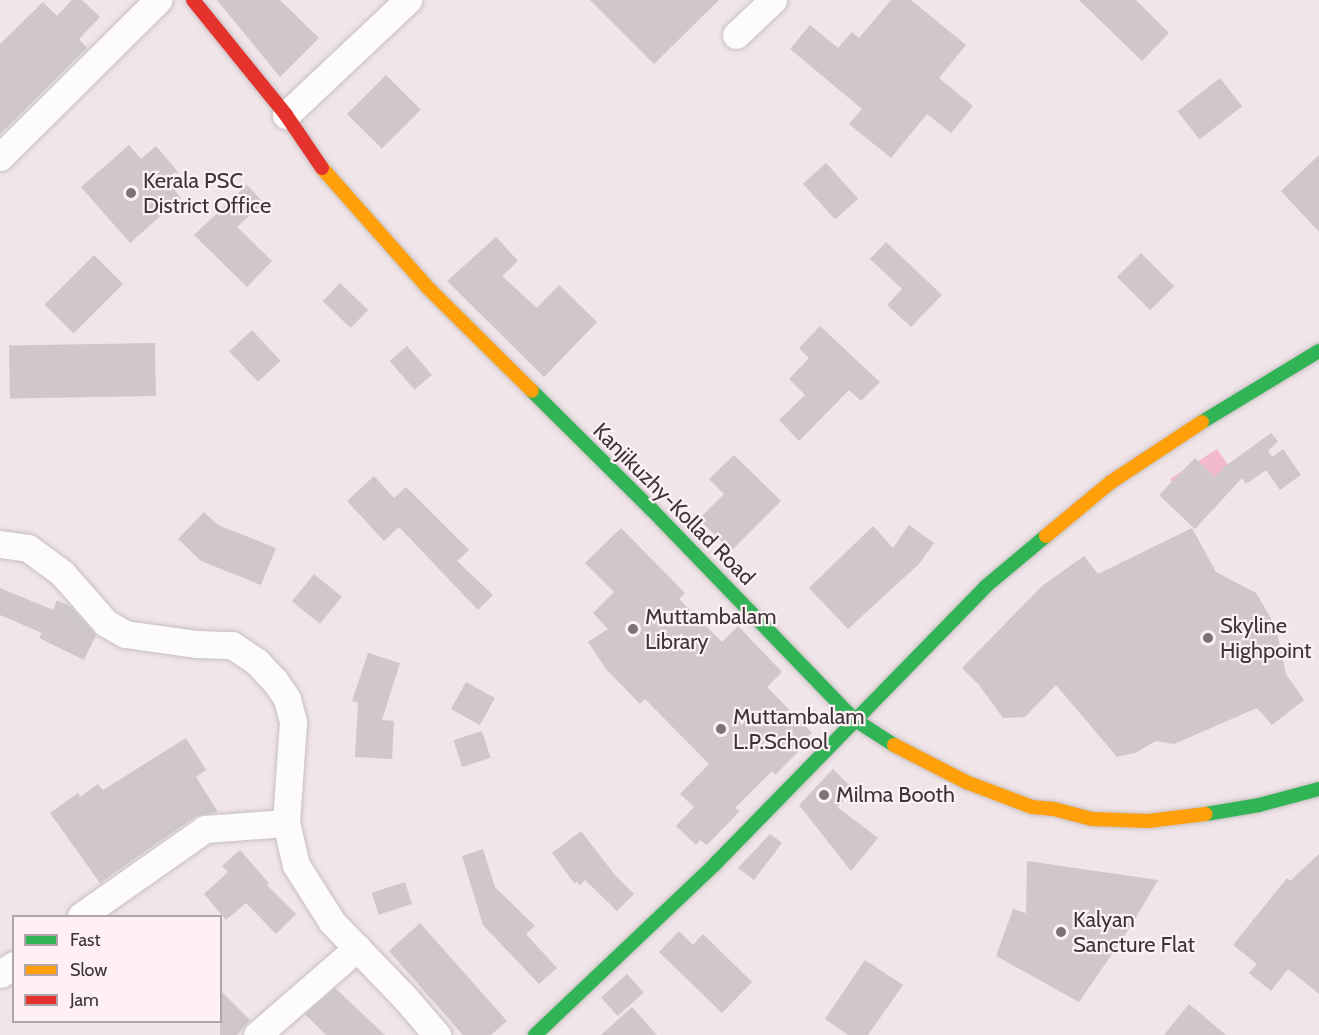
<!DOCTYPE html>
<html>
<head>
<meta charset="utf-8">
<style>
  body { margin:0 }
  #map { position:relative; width:1319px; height:1035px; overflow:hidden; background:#f0e5e8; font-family:Cabin,sans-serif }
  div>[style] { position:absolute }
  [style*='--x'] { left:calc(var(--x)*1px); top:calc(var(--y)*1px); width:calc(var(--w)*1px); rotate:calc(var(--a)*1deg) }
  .water>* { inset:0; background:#f3b9cc }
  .building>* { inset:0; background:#cfc7c9; transform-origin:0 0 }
  .roads { filter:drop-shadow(0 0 2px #c7bfc1) drop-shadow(0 0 2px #c7bfc1) }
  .street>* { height:27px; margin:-13.5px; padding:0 13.5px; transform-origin:13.5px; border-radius:13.5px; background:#fdfbfc }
  .fast>* { height:14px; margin:-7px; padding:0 7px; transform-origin:7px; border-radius:7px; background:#30b455 }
  .slow>* { height:14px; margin:-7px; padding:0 7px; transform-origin:7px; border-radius:7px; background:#ff9f0a }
  .jam>* { height:14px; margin:-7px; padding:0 7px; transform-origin:7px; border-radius:7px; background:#e5322d }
  .dots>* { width:16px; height:16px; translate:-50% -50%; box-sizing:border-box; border:3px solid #fff0f4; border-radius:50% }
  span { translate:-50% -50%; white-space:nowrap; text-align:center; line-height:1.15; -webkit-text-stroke:4.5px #fff0f4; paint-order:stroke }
  .poi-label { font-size:22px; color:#3d3538 }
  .left { translate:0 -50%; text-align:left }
  .street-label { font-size:22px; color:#3d3538 }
  .legend { position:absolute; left:12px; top:915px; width:210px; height:108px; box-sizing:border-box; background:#fff0f4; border:2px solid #b1a5a9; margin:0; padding:8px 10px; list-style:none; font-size:18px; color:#3d3538 }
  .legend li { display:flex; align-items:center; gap:12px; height:30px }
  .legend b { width:30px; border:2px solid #b1a5a9 }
</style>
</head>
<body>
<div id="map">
  <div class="water">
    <div style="clip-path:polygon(1217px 449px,1231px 469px,1183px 503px,1170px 479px)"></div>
  </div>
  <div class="building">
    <div style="clip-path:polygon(72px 0,82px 0,100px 17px,79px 39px,87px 48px,0 134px,0 44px,43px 2px,57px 16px)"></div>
    <div style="clip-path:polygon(217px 0,280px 0,319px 38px,280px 77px)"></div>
    <div style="clip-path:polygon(590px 0,719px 0,654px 64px)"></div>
    <div style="clip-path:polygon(891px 0,911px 0,966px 45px,939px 78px,973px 106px,951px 133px,927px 114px,891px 158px,849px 124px,862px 109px,790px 49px,810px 25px,838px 48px,852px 32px,859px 38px)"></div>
    <div style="clip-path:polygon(1079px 0,1136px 0,1169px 33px,1142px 61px)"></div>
    <div style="left:386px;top:75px;width:49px;height:55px;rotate:45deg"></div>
    <div style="left:1220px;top:78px;width:36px;height:54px;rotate:52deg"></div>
    <div style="clip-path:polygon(129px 145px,141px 159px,156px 146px,178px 172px,168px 182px,181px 198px,130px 243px,81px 187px)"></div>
    <div style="clip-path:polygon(1319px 155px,1319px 232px,1281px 191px)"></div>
    <div style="left:826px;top:163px;width:48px;height:31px;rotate:48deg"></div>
    <div style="clip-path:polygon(247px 185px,264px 203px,237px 227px,272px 261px,247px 287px,194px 235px)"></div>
    <div style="clip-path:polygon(496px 237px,518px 261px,502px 276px,537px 308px,559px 285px,597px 322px,544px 377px,447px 281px)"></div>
    <div style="clip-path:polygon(886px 242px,942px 295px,911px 327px,887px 305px,902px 289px,870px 259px)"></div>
    <div style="left:1141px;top:253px;width:47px;height:34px;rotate:45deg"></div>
    <div style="left:94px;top:255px;width:41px;height:70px;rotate:45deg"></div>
    <div style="left:340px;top:283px;width:39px;height:25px;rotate:44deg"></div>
    <div style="clip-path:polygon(820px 326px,880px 382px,861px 401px,849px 390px,799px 441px,779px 420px,805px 395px,789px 379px,809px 358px,799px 348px)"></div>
    <div style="left:252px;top:330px;width:42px;height:31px;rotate:47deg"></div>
    <div style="left:155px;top:343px;width:53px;height:146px;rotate:89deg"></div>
    <div style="left:407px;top:346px;width:38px;height:23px;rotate:49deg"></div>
    <div style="clip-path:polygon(1271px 433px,1278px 441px,1268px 451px,1272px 457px,1283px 449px,1301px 475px,1280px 490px,1266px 470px,1246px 484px,1242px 478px,1195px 529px,1159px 495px,1195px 458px,1215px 477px,1224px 467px)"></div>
    <div style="clip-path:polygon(734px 455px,781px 501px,731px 551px,699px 519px,724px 494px,709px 479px)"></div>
    <div style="clip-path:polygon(374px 476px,394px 498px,406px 487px,469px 550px,457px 561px,493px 595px,478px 610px,399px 527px,384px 541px,347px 501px)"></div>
    <div style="clip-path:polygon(204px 512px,218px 525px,276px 548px,261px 585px,201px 561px,178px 539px)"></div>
    <div style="clip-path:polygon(909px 525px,934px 543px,919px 564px,848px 629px,809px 588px,873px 526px,893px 548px)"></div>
    <div style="clip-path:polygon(621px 528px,685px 593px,679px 599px,722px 642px,738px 626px,782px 672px,767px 687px,812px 733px,804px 740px,807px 743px,775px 775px,772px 771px,735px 808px,740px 811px,707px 845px,700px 840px,696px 845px,676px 826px,694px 807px,680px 794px,709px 764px,645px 699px,640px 704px,606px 669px,588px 642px,608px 629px,593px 613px,614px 592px,585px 563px)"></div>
    <div style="clip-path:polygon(1192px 528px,1216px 572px,1256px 593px,1276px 627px,1286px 674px,1304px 700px,1272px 725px,1257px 708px,1174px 744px,1156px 741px,1135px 753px,1117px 757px,1056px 685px,1025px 717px,1003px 718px,979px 685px,962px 668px,1042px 586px,1084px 556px,1098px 574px)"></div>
    <div style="left:314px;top:574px;width:36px;height:35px;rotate:39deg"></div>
    <div style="clip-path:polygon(0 588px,53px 610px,57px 600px,71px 607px,96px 635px,84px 660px,39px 638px,42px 633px,0 615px)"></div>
    <div style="clip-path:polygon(368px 653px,400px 663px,382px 720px,394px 721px,392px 759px,355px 757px,358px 703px,352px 701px)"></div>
    <div style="left:466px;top:682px;width:33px;height:31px;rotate:29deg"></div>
    <div style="left:482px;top:731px;width:28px;height:30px;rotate:72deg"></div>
    <div style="clip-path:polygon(186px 738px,206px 770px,196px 777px,218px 812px,196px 816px,100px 883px,50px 813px,78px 793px,80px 797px,98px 784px,103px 790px)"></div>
    <div style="clip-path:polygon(833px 769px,855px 791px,837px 807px,878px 838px,851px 871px,799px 805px)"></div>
    <div style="clip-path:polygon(581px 831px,615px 875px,634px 894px,617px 911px,585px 880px,580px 885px,577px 882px,574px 883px,552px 853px)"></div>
    <div style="clip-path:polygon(770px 834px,782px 843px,754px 880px,738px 868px)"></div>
    <div style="clip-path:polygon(483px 849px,495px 887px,535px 926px,526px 934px,557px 968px,539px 984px,483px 925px,462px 856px)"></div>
    <div style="clip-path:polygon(240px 850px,269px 883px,267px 885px,296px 914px,276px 934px,246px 903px,226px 920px,204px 894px,228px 872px,222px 866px)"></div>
    <div style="clip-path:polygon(1319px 854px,1319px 994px,1288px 969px,1271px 991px,1249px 973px,1257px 964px,1233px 945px,1287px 878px,1290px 881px)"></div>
    <div style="clip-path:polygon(1027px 861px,1158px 880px,1129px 929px,1079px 1002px,996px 956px,1013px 909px,1026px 913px)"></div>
    <div style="left:405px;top:882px;width:23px;height:35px;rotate:72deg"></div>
    <div style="clip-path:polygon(420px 923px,507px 1021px,491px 1035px,463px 1035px,389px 951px)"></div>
    <div style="clip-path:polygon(679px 931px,693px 945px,703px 934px,752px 982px,722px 1013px,659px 952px)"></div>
    <div style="clip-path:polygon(865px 960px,903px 985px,868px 1035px,848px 1035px,825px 1019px)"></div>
    <div style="left:627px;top:974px;width:25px;height:35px;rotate:48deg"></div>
    <div style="clip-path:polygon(335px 988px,385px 1035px,326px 1035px,305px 1014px)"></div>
    <div style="clip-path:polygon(220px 990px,250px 1020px,237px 1035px,220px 1035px)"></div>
    <div style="clip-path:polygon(1189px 1004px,1226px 1035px,1164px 1035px)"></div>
    <div style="clip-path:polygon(632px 1007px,657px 1035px,601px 1035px)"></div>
  </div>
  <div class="roads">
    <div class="street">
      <div style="--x:736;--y:35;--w:51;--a:-43.4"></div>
      <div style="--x:286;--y:115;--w:168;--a:-43.3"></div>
      <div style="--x:0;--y:157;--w:223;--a:-44.8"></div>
      <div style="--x:0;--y:544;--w:28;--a:8"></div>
      <div style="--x:28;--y:548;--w:42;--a:36.3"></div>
      <div style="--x:62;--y:573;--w:67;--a:48.7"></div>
      <div style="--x:106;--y:623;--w:22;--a:30"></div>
      <div style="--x:125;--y:634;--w:73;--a:7.9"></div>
      <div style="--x:197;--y:644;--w:35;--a:2"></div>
      <div style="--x:232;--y:645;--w:30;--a:34"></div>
      <div style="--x:257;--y:662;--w:26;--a:47"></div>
      <div style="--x:275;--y:681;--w:22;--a:56"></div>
      <div style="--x:287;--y:699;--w:24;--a:75"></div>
      <div style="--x:293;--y:722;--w:101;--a:94"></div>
      <div style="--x:286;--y:823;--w:43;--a:76.6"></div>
      <div style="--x:296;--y:865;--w:67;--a:57.7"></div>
      <div style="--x:332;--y:922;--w:107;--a:46.1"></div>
      <div style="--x:406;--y:999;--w:48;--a:49.3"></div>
      <div style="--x:81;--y:916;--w:151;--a:-35.1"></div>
      <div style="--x:205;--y:829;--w:81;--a:-4.2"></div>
      <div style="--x:0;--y:974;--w:17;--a:-33"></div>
      <div style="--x:257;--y:1035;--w:133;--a:-41"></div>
    </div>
    <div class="fast">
      <div style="--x:532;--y:391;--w:168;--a:44.8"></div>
      <div style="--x:651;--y:509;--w:293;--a:46"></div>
      <div style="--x:855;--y:720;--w:46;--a:32.7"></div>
      <div style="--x:1202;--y:422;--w:137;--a:-31.3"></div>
      <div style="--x:1206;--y:814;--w:54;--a:-9.6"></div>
      <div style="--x:1259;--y:805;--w:62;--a:-14.9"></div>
      <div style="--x:535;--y:1035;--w:248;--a:-43.5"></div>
      <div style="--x:715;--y:864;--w:387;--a:-45.7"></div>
      <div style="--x:985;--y:587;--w:80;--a:-39.9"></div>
    </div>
    <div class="slow">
      <div style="--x:322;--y:168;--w:160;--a:48.5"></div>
      <div style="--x:428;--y:288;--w:146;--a:44.7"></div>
      <div style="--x:1046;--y:536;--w:85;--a:-39.7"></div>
      <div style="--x:1111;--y:482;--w:109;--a:-33.4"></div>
      <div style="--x:894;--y:745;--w:81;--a:27.2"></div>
      <div style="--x:966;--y:782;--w:71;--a:20.7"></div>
      <div style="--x:1032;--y:807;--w:22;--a:5"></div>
      <div style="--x:1054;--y:809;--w:39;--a:15"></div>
      <div style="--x:1092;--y:819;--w:56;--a:2"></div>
      <div style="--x:1148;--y:821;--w:58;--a:-6.9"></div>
    </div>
    <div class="jam">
      <div style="--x:193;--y:0;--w:148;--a:51"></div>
      <div style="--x:286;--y:115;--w:64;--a:55.8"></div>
    </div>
  </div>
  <div class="dots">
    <div style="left:131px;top:193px;background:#7c7376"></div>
    <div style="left:633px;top:629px;background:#7c7376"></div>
    <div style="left:1208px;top:638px;background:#7c7376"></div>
    <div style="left:721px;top:729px;background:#7c7376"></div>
    <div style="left:824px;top:795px;background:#7c7376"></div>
    <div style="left:1061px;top:932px;background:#7c7376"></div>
  </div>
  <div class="poi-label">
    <span class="left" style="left:143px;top:193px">Kerala PSC<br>District Office</span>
    <span class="left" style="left:645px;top:629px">Muttambalam<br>Library</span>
    <span class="left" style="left:1220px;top:638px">Skyline<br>Highpoint</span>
    <span class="left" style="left:733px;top:729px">Muttambalam<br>L.P.School</span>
    <span class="left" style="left:836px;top:795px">Milma Booth</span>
    <span class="left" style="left:1073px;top:932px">Kalyan<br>Sancture Flat</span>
  </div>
  <div class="street-label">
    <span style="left:674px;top:504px;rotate:45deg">Kanjikuzhy-Kollad Road</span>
  </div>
  <ul class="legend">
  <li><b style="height:8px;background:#30b455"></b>Fast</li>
  <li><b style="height:8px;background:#ff9f0a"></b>Slow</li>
  <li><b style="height:8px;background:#e5322d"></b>Jam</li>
  </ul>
</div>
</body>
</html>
